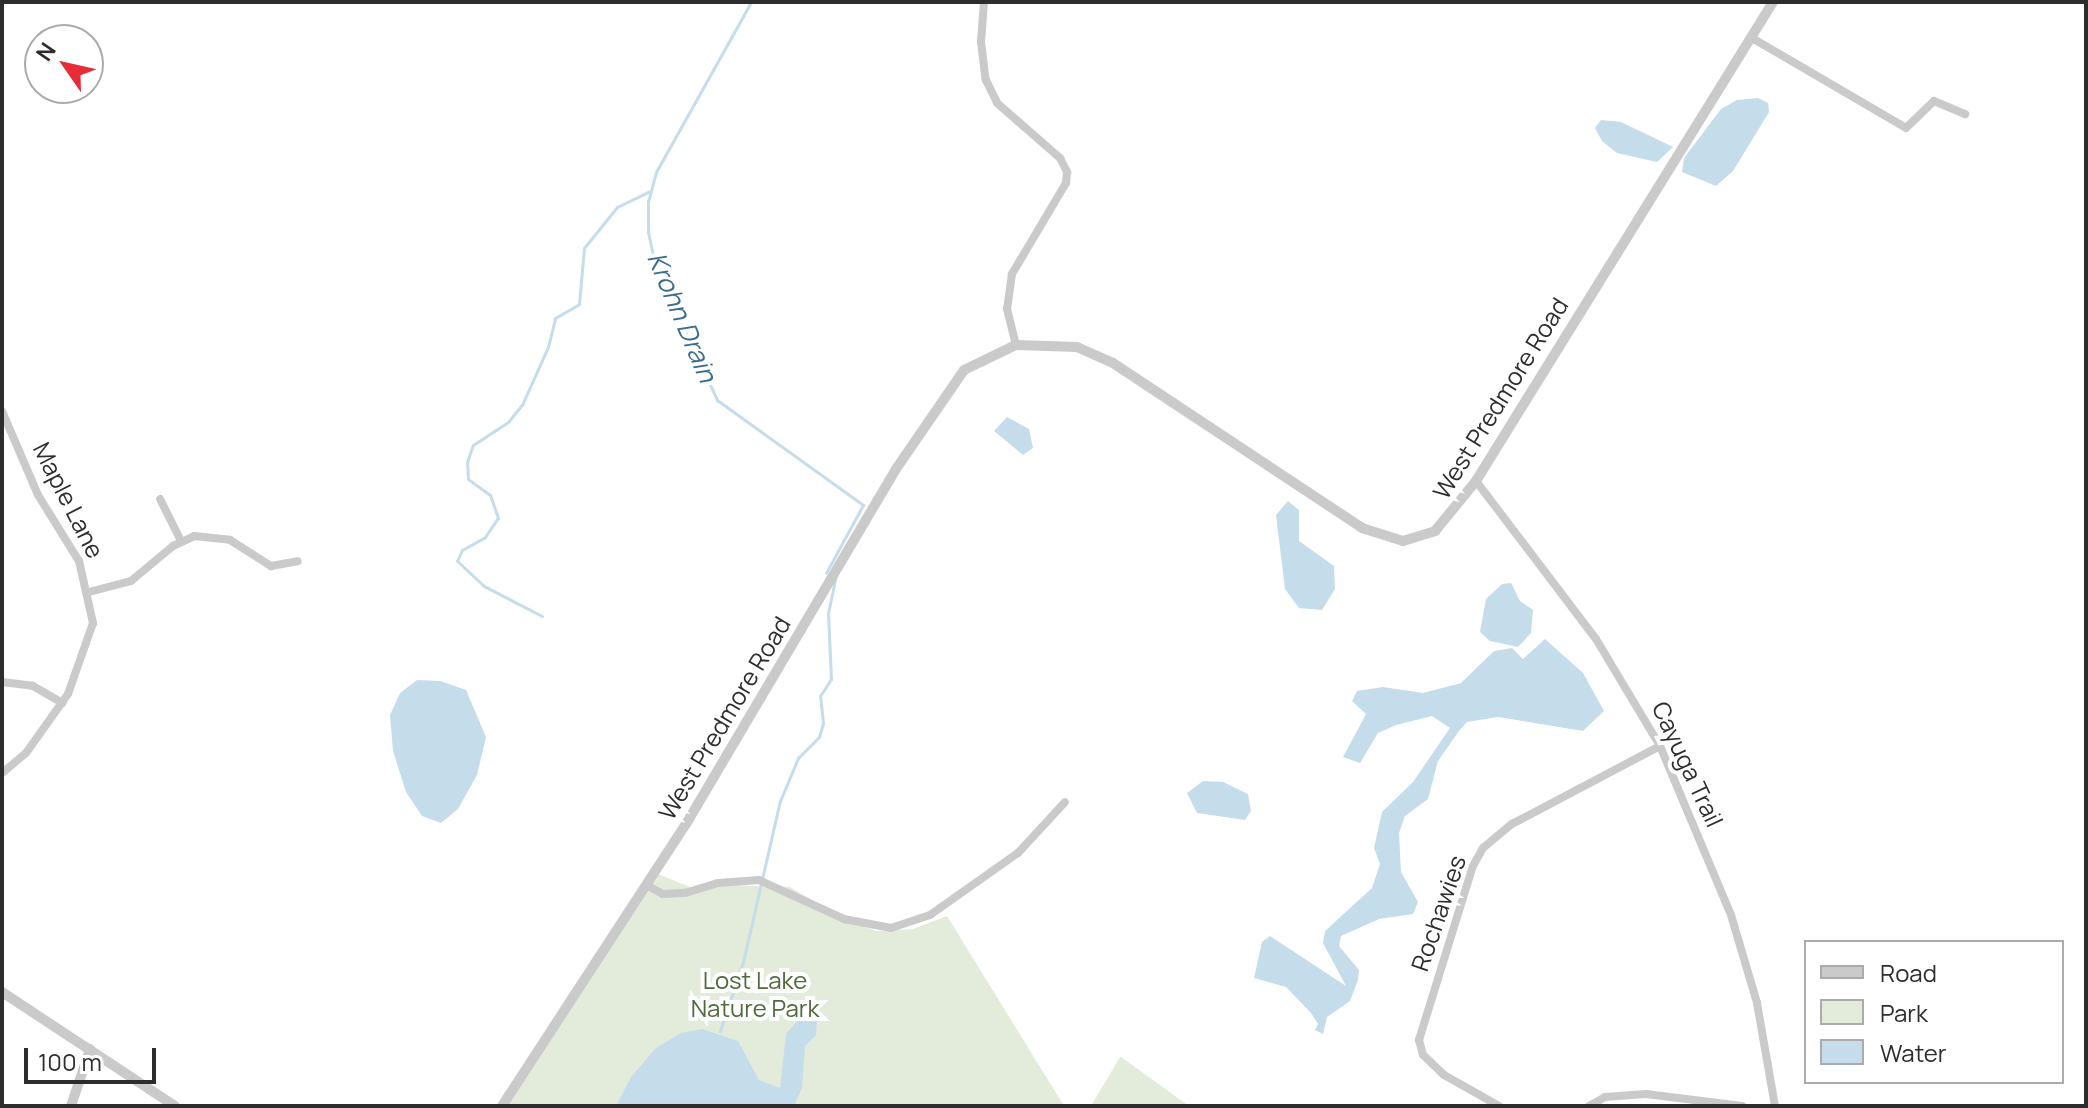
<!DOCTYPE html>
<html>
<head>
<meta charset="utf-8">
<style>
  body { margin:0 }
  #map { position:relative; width:2088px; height:1108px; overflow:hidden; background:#fff; font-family:Manrope,sans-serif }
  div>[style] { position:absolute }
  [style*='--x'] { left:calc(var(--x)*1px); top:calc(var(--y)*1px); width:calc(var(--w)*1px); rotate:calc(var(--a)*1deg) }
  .green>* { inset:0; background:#e3ebda }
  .water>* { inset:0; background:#c5dceb }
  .stream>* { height:3px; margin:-1.5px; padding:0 1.5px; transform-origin:1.5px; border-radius:1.5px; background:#c5dceb }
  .minor>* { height:8px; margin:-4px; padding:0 4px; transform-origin:4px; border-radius:4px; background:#cacaca }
  .tertiary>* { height:10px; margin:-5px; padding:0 5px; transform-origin:5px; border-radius:5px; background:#cacaca }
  span { translate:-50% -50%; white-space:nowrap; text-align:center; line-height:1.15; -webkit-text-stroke:8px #fff; paint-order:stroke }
  .street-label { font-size:24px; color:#2d2d2d }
  .park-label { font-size:24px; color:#4f693a }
  .water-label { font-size:26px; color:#3a6d8f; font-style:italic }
  .frame { position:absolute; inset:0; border:4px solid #2d2d2d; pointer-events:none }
  .legend { position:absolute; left:1804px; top:940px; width:260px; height:144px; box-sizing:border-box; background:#fff; border:2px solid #ababab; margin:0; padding:10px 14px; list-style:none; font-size:24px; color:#2d2d2d }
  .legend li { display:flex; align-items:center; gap:16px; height:40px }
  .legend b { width:40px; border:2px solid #ababab }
  .north { position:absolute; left:24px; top:24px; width:80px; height:80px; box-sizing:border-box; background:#fff; border:2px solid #ababab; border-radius:50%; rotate:304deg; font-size:22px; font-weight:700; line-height:32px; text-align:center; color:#2d2d2d }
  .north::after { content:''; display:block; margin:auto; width:28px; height:36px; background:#e72c37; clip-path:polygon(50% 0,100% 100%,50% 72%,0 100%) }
  .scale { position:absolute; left:24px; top:1048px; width:132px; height:36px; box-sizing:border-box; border:4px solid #2d2d2d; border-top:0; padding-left:10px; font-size:24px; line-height:28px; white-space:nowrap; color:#2d2d2d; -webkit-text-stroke:6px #fff; paint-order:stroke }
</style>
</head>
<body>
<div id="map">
  <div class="green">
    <div style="clip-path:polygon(658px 874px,700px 891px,728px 885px,790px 887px,847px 921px,877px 931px,913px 929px,947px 916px,1064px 1106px,508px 1105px)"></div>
    <div style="clip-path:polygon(1120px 1057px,1121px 1057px,1189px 1106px,1091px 1106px)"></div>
  </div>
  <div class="water">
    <div style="clip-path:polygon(1758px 98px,1768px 103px,1769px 112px,1733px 171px,1716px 186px,1682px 172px,1684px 158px,1721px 109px,1737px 100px)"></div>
    <div style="clip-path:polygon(1601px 120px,1621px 122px,1673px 147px,1657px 162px,1617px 153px,1602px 141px,1595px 128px)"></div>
    <div style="clip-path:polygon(1007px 417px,1029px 429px,1033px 448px,1023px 455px,994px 431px)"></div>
    <div style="clip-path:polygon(1288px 501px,1299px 510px,1299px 541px,1334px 566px,1335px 589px,1322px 610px,1299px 608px,1285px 589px,1276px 515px)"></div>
    <div style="clip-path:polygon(1511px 583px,1520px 601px,1533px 610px,1531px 633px,1518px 647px,1490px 641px,1480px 632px,1486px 599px,1502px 584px)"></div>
    <div style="clip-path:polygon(1545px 639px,1583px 673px,1604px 711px,1583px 731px,1498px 717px,1467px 722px,1459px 731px,1438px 761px,1428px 799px,1405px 816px,1399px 833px,1401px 872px,1418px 902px,1413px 914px,1379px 919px,1341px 936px,1339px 946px,1359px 970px,1358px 980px,1350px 1001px,1327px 1017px,1323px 1034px,1315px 1030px,1318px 1024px,1311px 1013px,1286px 987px,1254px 978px,1262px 942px,1270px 936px,1346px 986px,1323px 943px,1325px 931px,1372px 888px,1380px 864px,1374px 848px,1382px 812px,1413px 782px,1450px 728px,1432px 716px,1396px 725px,1378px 733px,1360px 763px,1343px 757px,1366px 714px,1352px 701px,1357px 691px,1383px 687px,1423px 693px,1461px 683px,1494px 651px,1512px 648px,1523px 659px)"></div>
    <div style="clip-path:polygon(417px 680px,440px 681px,466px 690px,486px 737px,477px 775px,458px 809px,441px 823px,422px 816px,406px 792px,393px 751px,390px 715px,400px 693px)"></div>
    <div style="clip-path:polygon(1203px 781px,1223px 782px,1248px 794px,1251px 811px,1245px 820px,1197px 813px,1187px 793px)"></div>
    <div style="clip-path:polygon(811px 1016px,817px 1021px,816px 1035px,805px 1046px,802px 1088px,794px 1106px,616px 1106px,631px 1077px,656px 1048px,681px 1033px,702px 1029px,738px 1041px,759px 1080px,780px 1088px,786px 1034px,798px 1020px)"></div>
  </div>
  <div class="stream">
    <div style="--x:751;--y:2;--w:195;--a:119.2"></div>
    <div style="--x:656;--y:172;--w:30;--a:105"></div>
    <div style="--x:648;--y:201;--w:31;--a:90"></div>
    <div style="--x:648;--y:232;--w:38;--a:78"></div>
    <div style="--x:656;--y:269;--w:145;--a:65"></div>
    <div style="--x:717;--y:400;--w:180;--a:35.7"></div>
    <div style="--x:863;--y:505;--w:77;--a:118.6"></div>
    <div style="--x:542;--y:616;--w:65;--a:-152.7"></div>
    <div style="--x:484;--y:586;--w:37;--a:-137"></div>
    <div style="--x:457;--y:561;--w:12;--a:-66"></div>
    <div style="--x:462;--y:550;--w:26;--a:-29"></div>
    <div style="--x:485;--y:537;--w:23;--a:-56"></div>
    <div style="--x:498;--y:518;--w:24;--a:-109"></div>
    <div style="--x:490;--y:495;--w:27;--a:-144"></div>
    <div style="--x:468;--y:479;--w:17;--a:-93"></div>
    <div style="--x:467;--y:462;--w:18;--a:-71"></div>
    <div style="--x:473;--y:445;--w:42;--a:-33.3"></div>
    <div style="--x:508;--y:422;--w:22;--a:-51"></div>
    <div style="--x:522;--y:405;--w:64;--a:-65.9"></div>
    <div style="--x:548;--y:347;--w:30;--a:-76"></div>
    <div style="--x:555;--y:318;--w:28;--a:-30"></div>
    <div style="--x:579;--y:304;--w:56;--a:-84.9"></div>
    <div style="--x:584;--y:248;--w:53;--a:-51.2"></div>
    <div style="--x:617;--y:207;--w:37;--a:-26"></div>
    <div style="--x:720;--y:1031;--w:73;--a:-71.6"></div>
    <div style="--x:743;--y:962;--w:165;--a:-77.1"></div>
    <div style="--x:780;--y:801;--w:47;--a:-67.3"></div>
    <div style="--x:798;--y:758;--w:30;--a:-45"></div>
    <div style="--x:819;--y:737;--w:15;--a:-74"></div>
    <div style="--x:823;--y:723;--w:27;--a:-96"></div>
    <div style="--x:820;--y:696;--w:20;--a:-57"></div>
    <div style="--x:831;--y:679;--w:66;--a:-92.6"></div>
    <div style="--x:828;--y:613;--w:35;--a:-78"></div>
  </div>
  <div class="minor">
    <div style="--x:984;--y:2;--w:40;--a:94.3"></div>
    <div style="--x:981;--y:42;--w:38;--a:83"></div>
    <div style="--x:986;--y:80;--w:25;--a:64"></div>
    <div style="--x:997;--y:103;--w:84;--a:41.1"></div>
    <div style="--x:1060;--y:158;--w:16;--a:63"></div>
    <div style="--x:1067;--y:172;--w:11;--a:95"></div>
    <div style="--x:1066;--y:183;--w:106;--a:120.7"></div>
    <div style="--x:1012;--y:274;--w:35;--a:98"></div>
    <div style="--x:1007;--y:309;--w:37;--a:76"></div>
    <div style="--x:1752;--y:38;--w:178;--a:30.3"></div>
    <div style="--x:1906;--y:128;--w:39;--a:-44"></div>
    <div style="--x:1934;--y:101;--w:34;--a:23"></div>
    <div style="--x:2;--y:411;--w:91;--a:66.8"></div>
    <div style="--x:38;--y:495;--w:78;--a:58.2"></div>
    <div style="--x:79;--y:561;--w:64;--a:77.3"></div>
    <div style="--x:93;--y:623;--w:75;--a:109.4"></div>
    <div style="--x:68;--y:694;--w:72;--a:125.4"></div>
    <div style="--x:26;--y:753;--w:31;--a:140"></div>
    <div style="--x:1476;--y:481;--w:198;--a:52.8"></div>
    <div style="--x:1596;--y:639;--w:125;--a:59.1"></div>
    <div style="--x:1660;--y:746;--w:183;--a:67.2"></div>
    <div style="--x:1731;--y:915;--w:92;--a:73.5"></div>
    <div style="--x:1757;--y:1003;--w:105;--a:80.1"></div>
    <div style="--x:160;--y:499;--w:47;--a:63.4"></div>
    <div style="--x:89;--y:592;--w:43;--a:-14.7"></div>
    <div style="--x:131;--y:581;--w:55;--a:-39.8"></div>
    <div style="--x:173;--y:546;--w:23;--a:-25"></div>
    <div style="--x:194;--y:536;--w:36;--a:6"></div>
    <div style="--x:230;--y:540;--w:49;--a:32.4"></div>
    <div style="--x:271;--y:566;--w:27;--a:-10"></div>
    <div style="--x:2;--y:682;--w:31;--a:7"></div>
    <div style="--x:33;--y:686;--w:34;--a:30"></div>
    <div style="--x:646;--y:885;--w:19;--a:28"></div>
    <div style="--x:663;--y:894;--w:22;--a:-3"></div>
    <div style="--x:685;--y:893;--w:34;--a:-17"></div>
    <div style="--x:718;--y:883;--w:41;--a:-4.2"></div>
    <div style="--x:759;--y:880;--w:94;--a:24.6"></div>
    <div style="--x:844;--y:919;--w:48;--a:10.8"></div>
    <div style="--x:891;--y:928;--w:41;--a:-18.4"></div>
    <div style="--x:930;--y:915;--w:108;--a:-35.2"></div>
    <div style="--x:1018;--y:853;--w:69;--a:-47.3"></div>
    <div style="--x:1499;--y:1106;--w:63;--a:-150.6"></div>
    <div style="--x:1444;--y:1075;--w:29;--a:-136"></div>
    <div style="--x:1423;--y:1055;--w:16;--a:-105"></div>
    <div style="--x:1419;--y:1040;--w:182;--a:-72.8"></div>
    <div style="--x:1473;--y:866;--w:21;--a:-61"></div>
    <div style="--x:1483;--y:848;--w:38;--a:-40"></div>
    <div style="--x:1512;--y:824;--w:167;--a:-27.8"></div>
    <div style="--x:1589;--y:1106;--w:18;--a:-29"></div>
    <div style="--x:1605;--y:1097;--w:41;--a:-4.2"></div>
    <div style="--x:1646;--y:1094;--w:97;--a:7.1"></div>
  </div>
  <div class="tertiary">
    <div style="--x:2;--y:992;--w:207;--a:33.4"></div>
    <div style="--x:71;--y:1106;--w:60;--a:-71.6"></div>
    <div style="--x:502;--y:1106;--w:343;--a:-56.9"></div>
    <div style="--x:689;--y:819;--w:407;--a:-59.4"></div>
    <div style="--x:896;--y:469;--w:120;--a:-55.5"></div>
    <div style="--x:964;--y:370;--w:58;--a:-25.7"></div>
    <div style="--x:1016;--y:345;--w:61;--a:1.9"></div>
    <div style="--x:1077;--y:347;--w:39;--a:24"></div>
    <div style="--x:1113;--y:363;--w:299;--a:33.5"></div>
    <div style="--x:1362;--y:528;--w:43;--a:17.6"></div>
    <div style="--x:1403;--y:541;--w:34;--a:-17"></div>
    <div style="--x:1435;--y:531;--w:65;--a:-50.6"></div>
    <div style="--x:1476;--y:481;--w:564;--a:-58.2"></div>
  </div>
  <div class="street-label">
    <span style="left:1500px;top:398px;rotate:-58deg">West Predmore Road</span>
    <span style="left:69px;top:500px;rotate:63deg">Maple Lane</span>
    <span style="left:724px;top:718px;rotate:-59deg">West Predmore Road</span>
    <span style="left:1688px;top:764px;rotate:65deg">Cayuga Trail</span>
    <span style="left:1438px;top:913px;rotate:-71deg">Rochawies</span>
  </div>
  <div class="park-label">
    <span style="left:755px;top:994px">Lost Lake<br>Nature Park</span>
  </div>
  <div class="water-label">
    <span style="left:682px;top:317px;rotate:67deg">Krohn Drain</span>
  </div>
  <div class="frame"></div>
  <ul class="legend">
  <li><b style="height:10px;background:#cacaca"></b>Road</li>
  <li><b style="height:22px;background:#e3ebda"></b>Park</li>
  <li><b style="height:22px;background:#c5dceb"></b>Water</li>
  </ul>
  <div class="north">N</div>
  <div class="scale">100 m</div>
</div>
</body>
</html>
